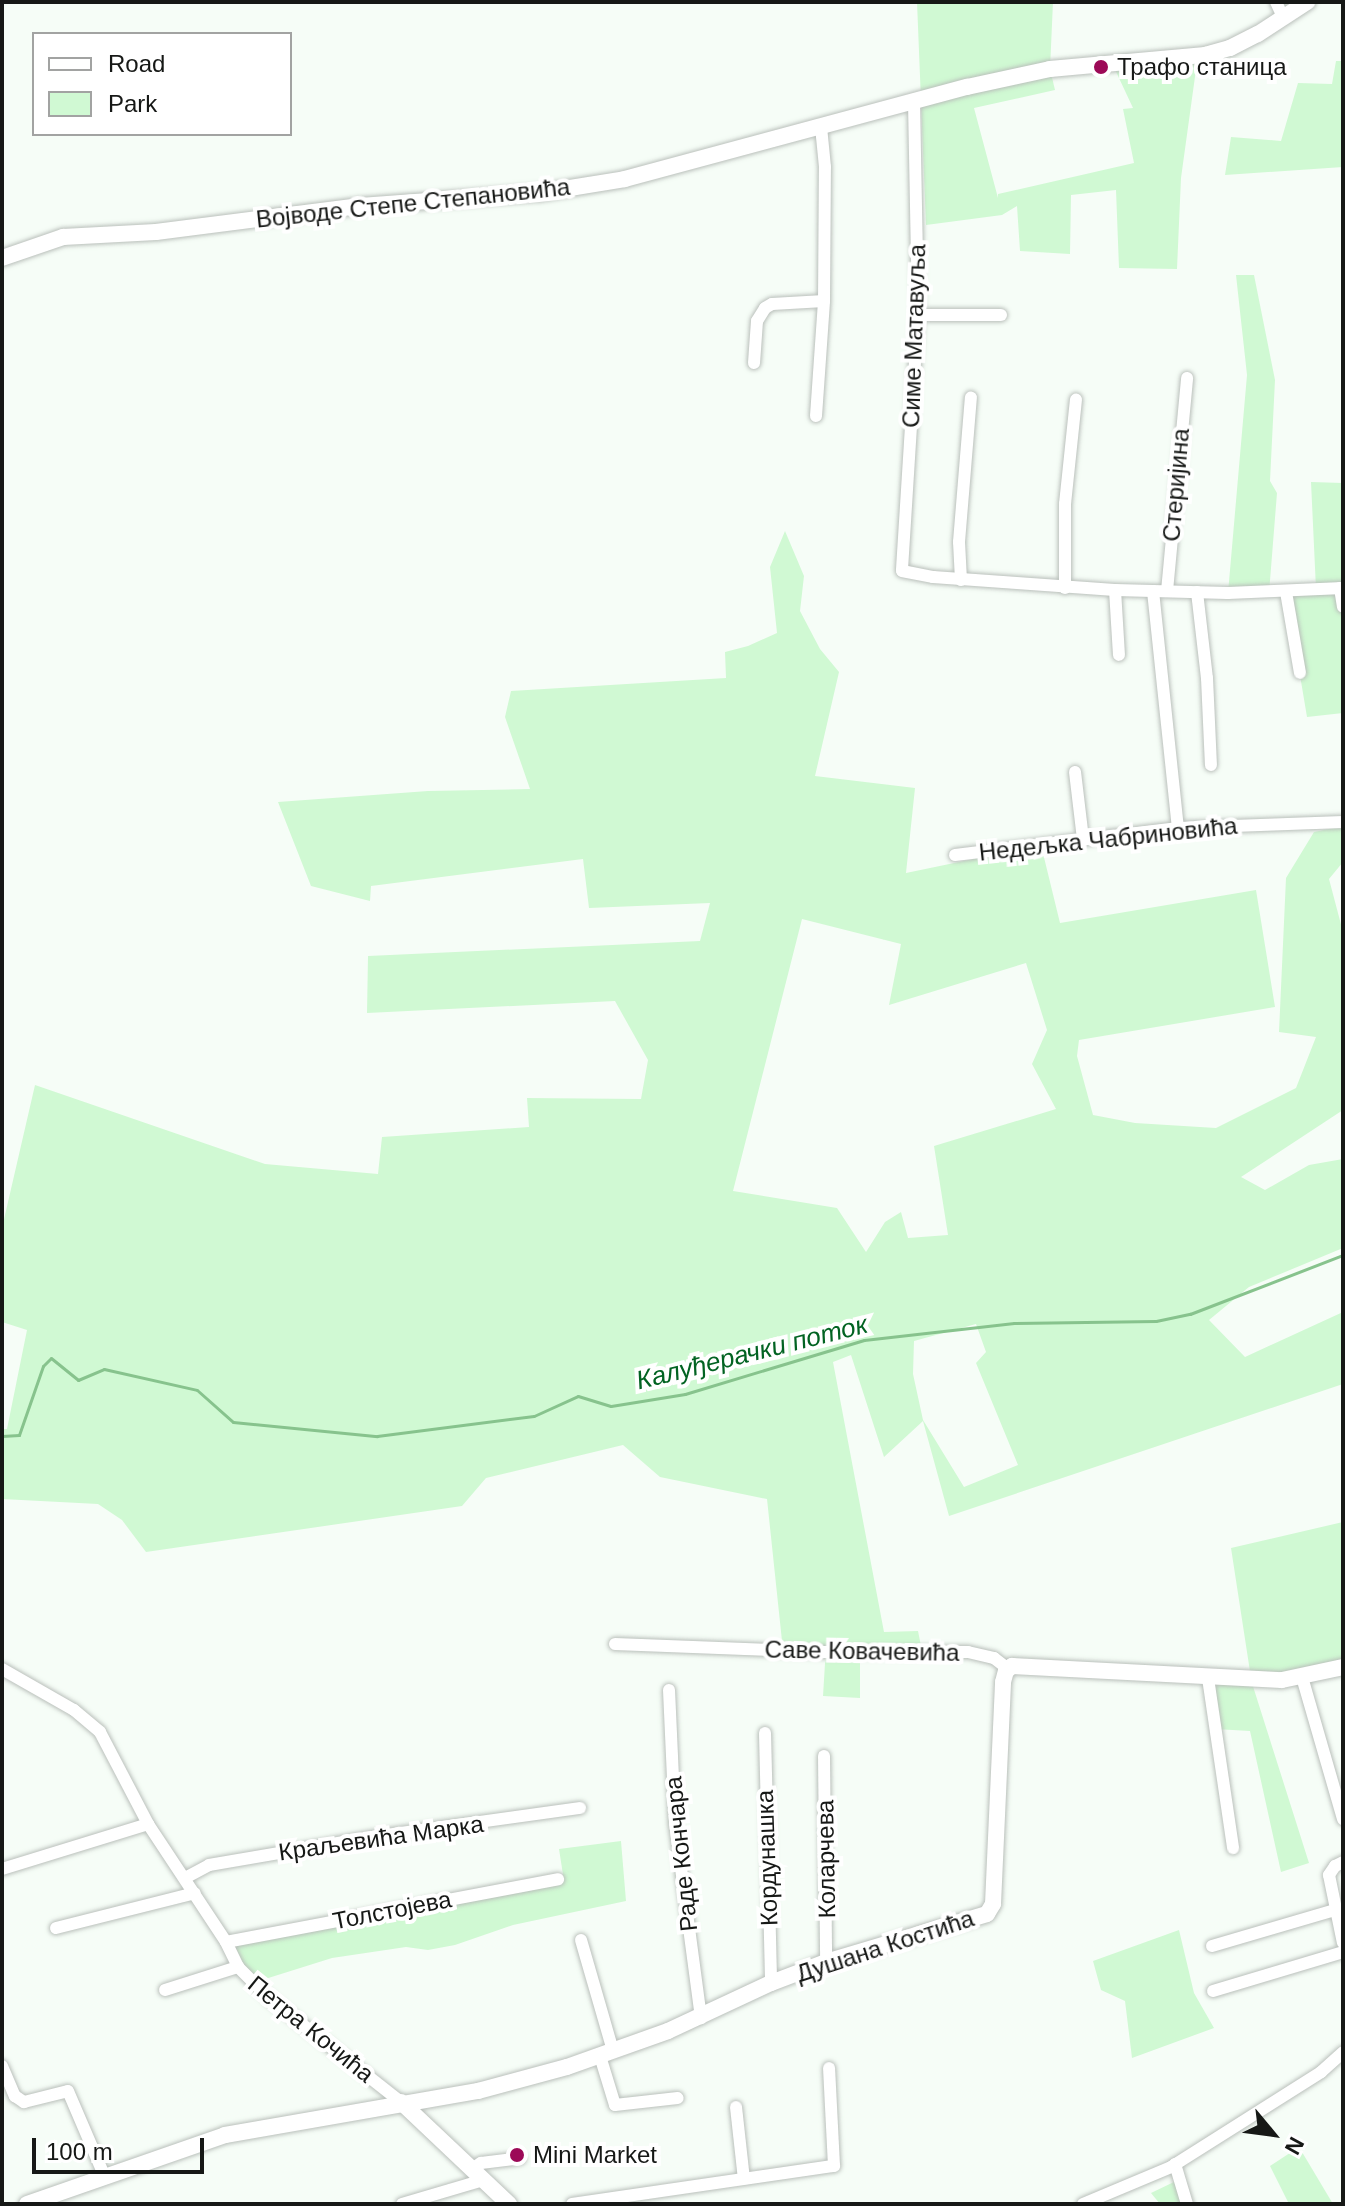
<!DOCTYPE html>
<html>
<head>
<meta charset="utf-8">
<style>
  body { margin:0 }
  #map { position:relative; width:1345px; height:2206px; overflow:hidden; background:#f6fdf7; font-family:Helvetica,sans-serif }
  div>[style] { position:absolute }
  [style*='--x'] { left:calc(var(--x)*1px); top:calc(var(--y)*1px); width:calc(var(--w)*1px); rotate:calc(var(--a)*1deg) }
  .green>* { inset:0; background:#d0f9d3 }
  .stream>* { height:3px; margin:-1.5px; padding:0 1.5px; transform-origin:1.5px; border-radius:1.5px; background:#87c38d }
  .roads { filter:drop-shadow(0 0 2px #bac0bb) drop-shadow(0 0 2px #bac0bb) }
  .minor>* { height:12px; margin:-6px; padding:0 6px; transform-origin:6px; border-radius:6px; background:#fff }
  .tertiary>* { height:16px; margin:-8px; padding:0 8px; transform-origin:8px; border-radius:8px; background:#fff }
  .dots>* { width:22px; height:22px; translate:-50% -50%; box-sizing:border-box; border:4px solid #fff; border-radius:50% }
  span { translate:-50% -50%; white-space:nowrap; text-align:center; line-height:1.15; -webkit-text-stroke:8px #fff; paint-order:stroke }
  .poi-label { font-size:24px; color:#161816 }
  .left { translate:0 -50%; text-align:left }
  .street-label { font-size:24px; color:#161816 }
  .water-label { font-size:26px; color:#026322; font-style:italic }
  .frame { position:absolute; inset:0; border:4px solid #161816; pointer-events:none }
  .legend { position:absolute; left:32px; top:32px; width:260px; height:104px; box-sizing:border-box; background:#fff; border:2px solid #a2a3a2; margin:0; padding:10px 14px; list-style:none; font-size:24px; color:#161816 }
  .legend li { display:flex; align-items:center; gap:16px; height:40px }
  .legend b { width:40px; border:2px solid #a2a3a2 }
  .north { position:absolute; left:1233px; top:2094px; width:80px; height:80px; -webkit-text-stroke:6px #fff; paint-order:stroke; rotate:119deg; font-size:22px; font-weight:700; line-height:32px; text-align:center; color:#161816 }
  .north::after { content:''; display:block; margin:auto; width:28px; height:36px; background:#161816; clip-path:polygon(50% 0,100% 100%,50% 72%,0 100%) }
  .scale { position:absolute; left:32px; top:2138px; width:172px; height:36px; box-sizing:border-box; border:4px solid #161816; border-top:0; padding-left:10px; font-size:24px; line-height:28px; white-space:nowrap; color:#161816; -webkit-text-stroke:6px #fff; paint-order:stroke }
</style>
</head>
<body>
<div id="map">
  <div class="green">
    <div style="clip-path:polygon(917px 2px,1053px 2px,1050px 69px,1055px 90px,974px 108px,998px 198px,998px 194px,1134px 163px,1123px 109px,1133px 108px,1111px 61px,1198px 55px,1181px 178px,1177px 269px,1119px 268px,1116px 190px,1071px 195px,1070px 254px,1020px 251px,1017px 206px,1002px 215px,926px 225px)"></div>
    <div style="clip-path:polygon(1336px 61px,1343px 61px,1343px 167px,1225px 175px,1231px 137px,1281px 141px,1298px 83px,1332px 84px)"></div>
    <div style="clip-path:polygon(1236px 275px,1254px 275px,1275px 380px,1270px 481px,1277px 493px,1269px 593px,1228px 593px,1247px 375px)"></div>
    <div style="clip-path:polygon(1311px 482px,1343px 483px,1343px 713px,1307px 717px,1286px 592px,1316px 589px)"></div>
    <div style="clip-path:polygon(evenodd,785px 531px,804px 576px,800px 611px,820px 649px,839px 672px,815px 776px,915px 788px,906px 873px,1041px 845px,1060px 923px,1256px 890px,1275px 1007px,1079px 1040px,1077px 1056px,1093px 1115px,1135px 1123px,1216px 1128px,1296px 1088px,1316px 1037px,1279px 1032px,1286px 878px,1314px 832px,1343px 826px,1343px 862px,1329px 879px,1343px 932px,1343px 1110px,1241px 1177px,1265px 1190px,1309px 1165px,1343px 1159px,1343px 1248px,1249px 1287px,1209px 1320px,1245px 1357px,1343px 1312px,1343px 1384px,949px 1516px,923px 1421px,884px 1457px,851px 1355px,833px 1362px,884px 1632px,918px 1631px,923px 1656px,860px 1662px,860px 1698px,823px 1696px,826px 1647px,782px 1641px,767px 1499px,660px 1477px,623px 1445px,486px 1478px,462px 1506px,146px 1552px,122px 1520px,98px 1504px,2px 1499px,2px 1429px,7px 1429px,27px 1330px,2px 1322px,2px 1228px,35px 1085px,265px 1164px,378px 1174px,382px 1137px,529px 1127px,527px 1098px,641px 1099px,648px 1060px,615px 1001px,367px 1013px,368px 956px,700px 941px,710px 903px,589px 908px,583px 859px,371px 886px,370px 901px,311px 886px,278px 802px,428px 791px,530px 789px,505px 717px,511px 691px,726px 678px,725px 652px,748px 646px,777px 633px,770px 567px,785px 531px,802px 919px,901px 944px,889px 1005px,1026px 963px,1047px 1030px,1032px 1064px,1056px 1109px,934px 1146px,948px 1235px,908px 1238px,901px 1212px,885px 1222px,866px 1252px,837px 1208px,733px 1191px,802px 919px,785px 531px,976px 1324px,986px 1352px,976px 1363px,1018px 1465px,964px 1487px,923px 1420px,913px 1374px,914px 1341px,976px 1324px)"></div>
    <div style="clip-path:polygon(1343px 1522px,1343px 1674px,1251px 1680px,1309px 1863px,1281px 1872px,1250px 1731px,1215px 1729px,1208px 1678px,1251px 1678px,1231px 1548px)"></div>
    <div style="clip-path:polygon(621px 1841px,626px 1901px,513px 1925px,455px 1945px,428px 1950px,406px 1947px,332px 1958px,252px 1983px,226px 1942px,564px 1881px,559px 1849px)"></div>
    <div style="clip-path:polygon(1179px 1930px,1194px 1993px,1214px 2028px,1132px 2058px,1125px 2001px,1101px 1990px,1093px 1961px)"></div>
    <div style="clip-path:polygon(1299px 2147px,1333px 2204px,1289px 2204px,1270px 2166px)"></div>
    <div style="clip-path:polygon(1176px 2181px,1182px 2204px,1160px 2204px,1151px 2193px)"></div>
  </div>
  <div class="stream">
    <div style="--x:2;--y:1436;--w:17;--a:-3"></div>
    <div style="--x:19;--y:1435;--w:73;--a:-70.8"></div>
    <div style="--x:43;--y:1366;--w:11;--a:-45"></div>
    <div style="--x:51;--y:1358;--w:35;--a:39"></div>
    <div style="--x:78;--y:1380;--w:28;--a:-23"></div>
    <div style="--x:104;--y:1369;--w:95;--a:12.7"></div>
    <div style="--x:197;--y:1390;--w:48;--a:41.6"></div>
    <div style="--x:233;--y:1422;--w:145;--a:5.6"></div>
    <div style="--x:377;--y:1436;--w:158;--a:-7.3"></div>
    <div style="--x:534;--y:1416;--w:48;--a:-24.4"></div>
    <div style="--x:578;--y:1396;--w:34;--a:17"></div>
    <div style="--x:611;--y:1406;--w:75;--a:-9.2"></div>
    <div style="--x:685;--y:1394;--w:187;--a:-16.8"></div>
    <div style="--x:864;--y:1340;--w:151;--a:-6.5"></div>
    <div style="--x:1014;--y:1323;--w:142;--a:-0.8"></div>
    <div style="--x:1156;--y:1321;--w:35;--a:-12"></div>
    <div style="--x:1190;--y:1314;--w:164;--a:-21.1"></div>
  </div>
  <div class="roads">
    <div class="minor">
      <div style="--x:1276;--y:2;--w:17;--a:65"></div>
      <div style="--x:914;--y:102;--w:213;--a:88.9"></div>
      <div style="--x:918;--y:315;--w:256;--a:93.6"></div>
      <div style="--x:902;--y:571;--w:32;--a:11"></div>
      <div style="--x:933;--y:577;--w:182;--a:4.1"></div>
      <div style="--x:1115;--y:590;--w:113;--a:1.5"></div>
      <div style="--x:1228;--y:593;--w:115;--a:-2.5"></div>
      <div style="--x:918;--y:315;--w:83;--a:0"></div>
      <div style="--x:754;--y:363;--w:42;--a:-85.9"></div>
      <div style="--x:757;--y:321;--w:15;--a:-58"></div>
      <div style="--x:765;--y:308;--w:8;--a:-30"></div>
      <div style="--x:772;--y:304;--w:52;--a:-3.3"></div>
      <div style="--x:816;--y:416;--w:115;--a:-86"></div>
      <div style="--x:824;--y:301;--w:134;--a:-89.6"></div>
      <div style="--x:825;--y:167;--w:40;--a:-95.7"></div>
      <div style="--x:961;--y:580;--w:38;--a:-93"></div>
      <div style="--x:959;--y:542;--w:145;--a:-85.3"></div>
      <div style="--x:1065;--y:588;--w:84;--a:-90"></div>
      <div style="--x:1065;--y:504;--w:105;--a:-84"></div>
      <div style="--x:1340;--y:588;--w:19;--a:81"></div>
      <div style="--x:1115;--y:590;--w:65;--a:86.5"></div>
      <div style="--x:1153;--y:591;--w:238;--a:84"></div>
      <div style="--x:1167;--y:591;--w:214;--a:-84.6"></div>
      <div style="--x:1197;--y:592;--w:87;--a:83.4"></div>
      <div style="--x:1207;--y:678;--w:87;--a:87.4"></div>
      <div style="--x:1286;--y:592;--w:82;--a:80.2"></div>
      <div style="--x:1075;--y:772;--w:67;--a:83.2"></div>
      <div style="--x:955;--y:855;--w:225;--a:-6.9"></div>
      <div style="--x:1178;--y:828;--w:165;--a:-2.1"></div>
      <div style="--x:615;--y:1644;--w:208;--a:2.2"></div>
      <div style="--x:823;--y:1652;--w:145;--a:0"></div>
      <div style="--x:968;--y:1652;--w:27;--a:13"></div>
      <div style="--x:994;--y:1658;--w:18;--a:38"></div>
      <div style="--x:2;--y:1669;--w:83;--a:29.7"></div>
      <div style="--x:74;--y:1710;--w:34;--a:40"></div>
      <div style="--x:100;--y:1732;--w:104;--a:62.4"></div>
      <div style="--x:148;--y:1824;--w:141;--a:56.5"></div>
      <div style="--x:226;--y:1942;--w:28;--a:64"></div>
      <div style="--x:238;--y:1967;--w:45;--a:45"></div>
      <div style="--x:270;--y:1999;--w:167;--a:38.2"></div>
      <div style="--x:1302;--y:1677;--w:148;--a:73.9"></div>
      <div style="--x:1208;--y:1678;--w:172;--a:81.6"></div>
      <div style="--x:669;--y:1690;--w:133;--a:87.4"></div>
      <div style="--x:675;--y:1823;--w:197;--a:82.4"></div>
      <div style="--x:765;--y:1733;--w:250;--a:88.6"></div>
      <div style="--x:824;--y:1756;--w:206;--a:89.4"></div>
      <div style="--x:1343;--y:1862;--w:9;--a:153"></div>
      <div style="--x:1335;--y:1866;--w:11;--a:124"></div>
      <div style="--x:1329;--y:1875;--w:69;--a:78.4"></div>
      <div style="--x:2;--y:1869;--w:153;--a:-17.1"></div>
      <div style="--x:185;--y:1878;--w:27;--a:-28"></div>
      <div style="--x:209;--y:1865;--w:171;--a:-9.7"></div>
      <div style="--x:378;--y:1836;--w:204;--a:-7.9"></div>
      <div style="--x:56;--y:1928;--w:143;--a:-14.1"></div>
      <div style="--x:581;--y:1940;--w:116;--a:73.9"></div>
      <div style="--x:226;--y:1942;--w:338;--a:-10.7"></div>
      <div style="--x:1212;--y:1946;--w:128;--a:-16.3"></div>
      <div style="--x:165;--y:1990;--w:77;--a:-17.5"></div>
      <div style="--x:1213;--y:1991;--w:136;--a:-16.7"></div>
      <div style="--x:600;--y:2056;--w:51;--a:73"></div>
      <div style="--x:615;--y:2105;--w:63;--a:-6.3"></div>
      <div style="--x:2;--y:2066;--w:33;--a:67"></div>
      <div style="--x:15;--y:2096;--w:11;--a:34"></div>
      <div style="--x:24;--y:2102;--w:45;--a:-14"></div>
      <div style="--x:68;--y:2091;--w:91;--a:66.8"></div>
      <div style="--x:736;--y:2107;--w:72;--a:83.7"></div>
      <div style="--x:1175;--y:2164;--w:42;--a:73.3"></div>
      <div style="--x:472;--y:2169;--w:11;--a:-34"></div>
      <div style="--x:481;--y:2163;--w:39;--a:-7"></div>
      <div style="--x:402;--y:2204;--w:84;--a:-16.5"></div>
      <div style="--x:572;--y:2204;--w:265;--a:-8.3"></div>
      <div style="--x:834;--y:2166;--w:98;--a:-92.9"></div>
      <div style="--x:1083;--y:2204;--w:95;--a:-22.8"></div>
      <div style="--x:1171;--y:2167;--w:178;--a:-32.3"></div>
      <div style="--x:1321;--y:2072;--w:30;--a:-42"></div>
    </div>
    <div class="tertiary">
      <div style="--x:2;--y:258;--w:65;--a:-19"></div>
      <div style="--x:63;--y:237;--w:93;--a:-3.1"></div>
      <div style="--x:156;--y:232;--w:206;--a:-7.3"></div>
      <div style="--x:360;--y:206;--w:179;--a:-4.2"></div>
      <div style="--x:539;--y:193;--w:87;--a:-9.2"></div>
      <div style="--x:625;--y:179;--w:354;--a:-15.1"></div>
      <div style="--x:967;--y:87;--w:85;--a:-12.2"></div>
      <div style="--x:1050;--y:69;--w:156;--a:-5.2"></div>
      <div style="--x:1205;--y:55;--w:26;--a:-16"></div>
      <div style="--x:1230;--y:48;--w:31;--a:-27"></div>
      <div style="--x:1258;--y:34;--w:59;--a:-33.1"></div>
      <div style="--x:401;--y:2102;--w:149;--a:43.4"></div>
      <div style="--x:27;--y:2204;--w:210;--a:-19.2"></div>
      <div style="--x:225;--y:2135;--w:257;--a:-9.9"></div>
      <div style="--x:478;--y:2091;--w:92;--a:-15.1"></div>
      <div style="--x:567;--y:2067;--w:107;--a:-19.6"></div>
      <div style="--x:668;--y:2031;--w:114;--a:-25"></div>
      <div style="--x:771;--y:1983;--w:59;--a:-20.9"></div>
      <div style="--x:826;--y:1962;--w:168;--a:-16.6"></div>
      <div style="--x:987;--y:1914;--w:12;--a:-59"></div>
      <div style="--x:993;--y:1904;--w:222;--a:-87.4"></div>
      <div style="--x:1003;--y:1682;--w:11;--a:-75"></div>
      <div style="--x:1006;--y:1671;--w:8;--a:-40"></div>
      <div style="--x:1012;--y:1666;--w:270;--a:3"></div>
      <div style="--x:1282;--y:1680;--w:62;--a:-12"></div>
    </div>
  </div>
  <div class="dots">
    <div style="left:1101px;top:67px;background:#9c0a57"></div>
    <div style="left:517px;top:2155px;background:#9c0a57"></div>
  </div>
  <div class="poi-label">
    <span class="left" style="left:1117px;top:67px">Трафо станица</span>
    <span class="left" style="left:533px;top:2155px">Mini Market</span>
  </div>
  <div class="street-label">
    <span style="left:413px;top:203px;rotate:-6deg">Војводе Степе Степановића</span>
    <span style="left:914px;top:336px;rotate:-88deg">Симе Матавуља</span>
    <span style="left:1176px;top:485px;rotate:-85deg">Стеријина</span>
    <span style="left:1108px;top:839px;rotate:-6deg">Недељка Чабриновића</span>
    <span style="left:862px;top:1651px;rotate:1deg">Саве Ковачевића</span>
    <span style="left:381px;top:1838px;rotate:-8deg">Краљевића Марка</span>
    <span style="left:681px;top:1854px;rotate:-96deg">Раде Кончара</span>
    <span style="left:767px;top:1858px;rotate:-92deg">Кордунашка</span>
    <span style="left:826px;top:1859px;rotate:-91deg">Коларчева</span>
    <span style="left:392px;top:1910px;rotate:-11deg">Толстојева</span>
    <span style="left:885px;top:1946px;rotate:-18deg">Душана Костића</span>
    <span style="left:311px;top:2029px;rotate:39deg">Петра Кочића</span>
  </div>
  <div class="water-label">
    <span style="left:752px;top:1353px;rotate:-14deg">Калуђерачки поток</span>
  </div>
  <div class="frame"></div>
  <ul class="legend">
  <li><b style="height:10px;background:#fff"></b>Road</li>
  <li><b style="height:22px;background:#d0f9d3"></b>Park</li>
  </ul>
  <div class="north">N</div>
  <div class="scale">100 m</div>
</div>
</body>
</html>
